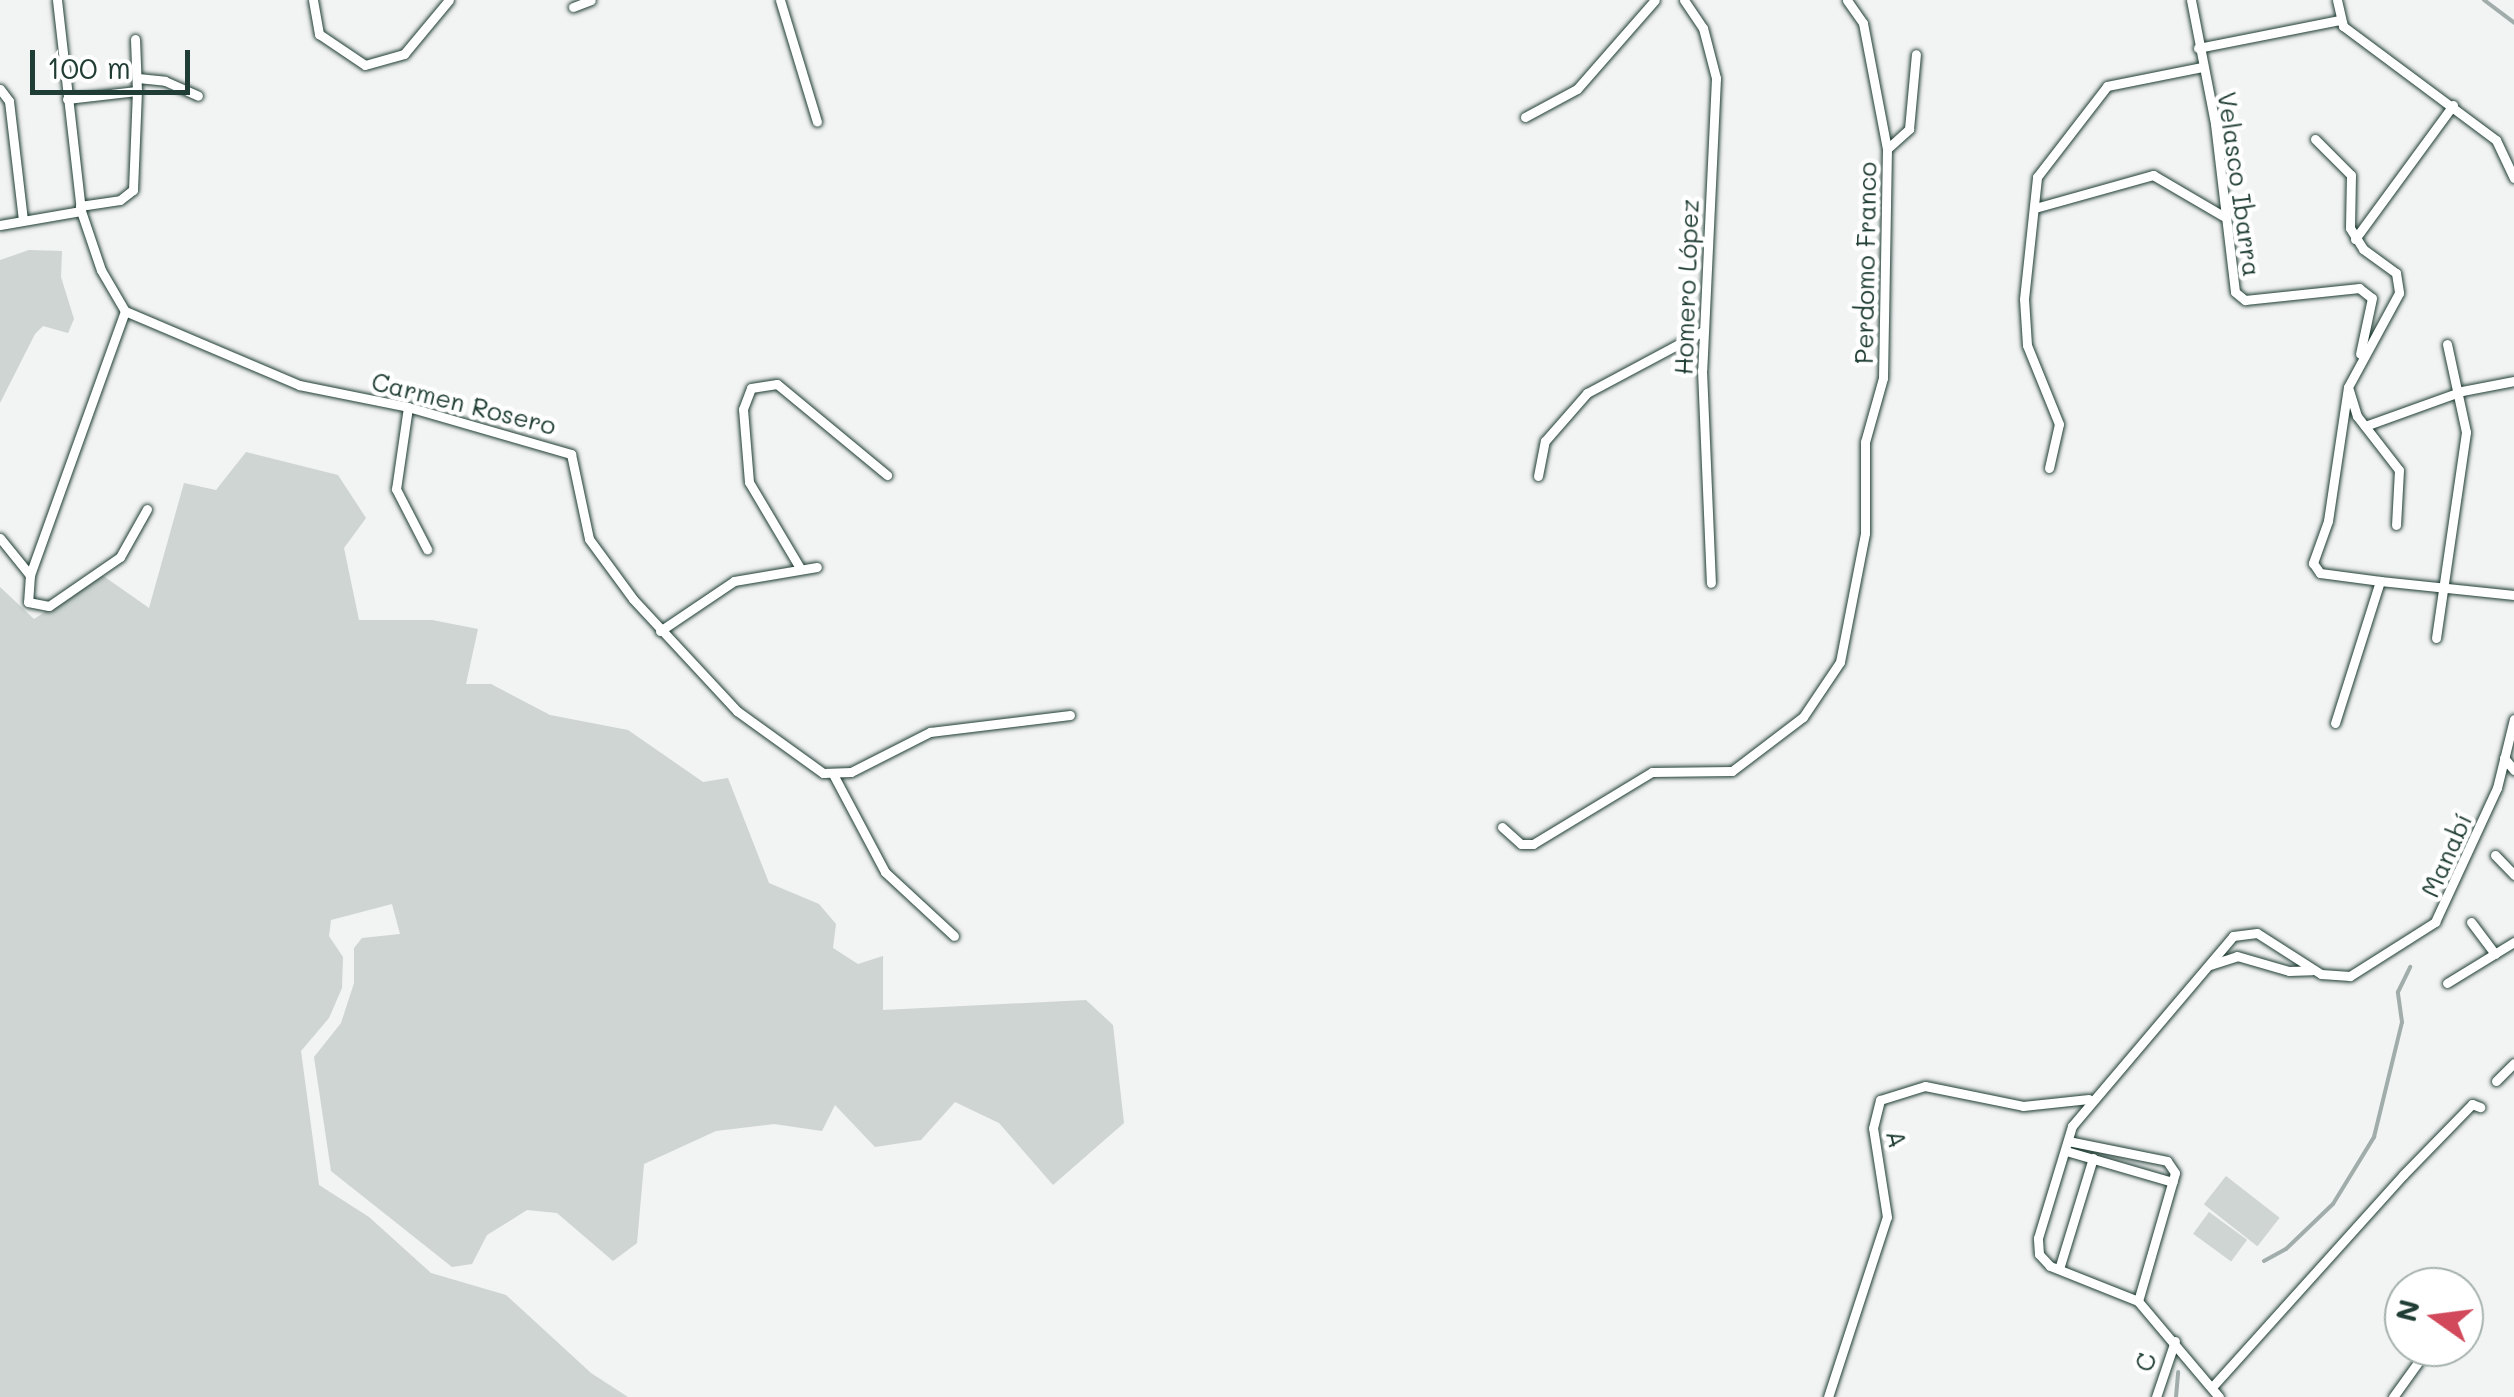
<!DOCTYPE html>
<html>
<head>
<meta charset="utf-8">
<style>
  body { margin:0 }
  #map { position:relative; width:2514px; height:1397px; overflow:hidden; background:#f2f3f3; font-family:Mali,sans-serif }
  div>[style] { position:absolute }
  [style*='--x'] { left:calc(var(--x)*1px); top:calc(var(--y)*1px); width:calc(var(--w)*1px); rotate:calc(var(--a)*1deg) }
  .green>* { inset:0; background:#ced5d3; transform-origin:0 0 }
  .stream>* { height:4px; margin:-2px; padding:0 2px; transform-origin:2px; border-radius:2px; background:#a1adaa }
  .roads { filter:drop-shadow(0 0 2px #1f3d34) drop-shadow(0 0 2px #1f3d34) }
  .minor>* { height:9px; margin:-4.5px; padding:0 4.5px; transform-origin:4.5px; border-radius:4.5px; background:#fff }
  span { translate:-50% -50%; white-space:nowrap; text-align:center; line-height:1.15; -webkit-text-stroke:9px #fff; paint-order:stroke }
  .street-label { font-size:25px; color:#1f3d34 }
  .north { position:absolute; left:2384px; top:1267px; width:100px; height:100px; box-sizing:border-box; background:#fff; border:2px solid #a5b1ae; border-radius:50%; rotate:284deg; font-size:28px; font-weight:700; line-height:40px; text-align:center; color:#1f3d34 }
  .north::after { content:''; display:block; margin:auto; width:35px; height:45px; background:#d1495b; clip-path:polygon(50% 0,100% 100%,50% 72%,0 100%) }
  .scale { position:absolute; left:30px; top:50px; width:160px; height:45px; box-sizing:border-box; border:5px solid #1f3d34; border-top:0; padding-left:12px; font-size:30px; line-height:35px; white-space:nowrap; color:#1f3d34; -webkit-text-stroke:8px #fff; paint-order:stroke }
</style>
</head>
<body>
<div id="map">
  <div class="green">
    <div style="clip-path:polygon(29px 250px,62px 251px,61px 277px,74px 319px,68px 333px,43px 326px,35px 334px,0 403px,0 260px)"></div>
    <div style="clip-path:polygon(246px 452px,338px 475px,366px 518px,344px 548px,359px 620px,432px 620px,478px 629px,466px 684px,491px 684px,550px 715px,628px 730px,703px 782px,728px 778px,769px 883px,819px 904px,836px 924px,833px 948px,858px 964px,883px 956px,883px 1010px,1086px 1000px,1113px 1025px,1124px 1123px,1053px 1185px,999px 1123px,955px 1102px,921px 1140px,875px 1147px,835px 1105px,822px 1131px,774px 1124px,716px 1131px,644px 1164px,637px 1243px,613px 1261px,557px 1213px,527px 1210px,487px 1235px,472px 1264px,452px 1267px,331px 1171px,314px 1057px,341px 1023px,354px 983px,354px 948px,362px 938px,400px 934px,392px 904px,331px 920px,329px 936px,343px 957px,342px 988px,329px 1018px,301px 1051px,319px 1185px,369px 1217px,431px 1273px,506px 1295px,591px 1373px,628px 1397px,0 1397px,0 587px,34px 619px,102px 575px,149px 608px,184px 483px,216px 490px)"></div>
    <div style="left:2226px;top:1176px;width:68px;height:36px;rotate:38deg"></div>
    <div style="left:2209px;top:1212px;width:47px;height:27px;rotate:36deg"></div>
  </div>
  <div class="stream">
    <div style="--x:2484;--y:0;--w:38;--a:37"></div>
    <div style="--x:2264;--y:1261;--w:25;--a:-29"></div>
    <div style="--x:2286;--y:1249;--w:65;--a:-43.8"></div>
    <div style="--x:2333;--y:1204;--w:79;--a:-58.5"></div>
    <div style="--x:2374;--y:1137;--w:118;--a:-76.3"></div>
    <div style="--x:2402;--y:1022;--w:30;--a:-98"></div>
    <div style="--x:2398;--y:992;--w:28;--a:-64"></div>
    <div style="--x:2176;--y:1397;--w:25;--a:-85"></div>
  </div>
  <div class="roads">
    <div class="minor">
      <div style="--x:57;--y:0;--w:212;--a:83.5"></div>
      <div style="--x:81;--y:211;--w:62;--a:71.3"></div>
      <div style="--x:101;--y:270;--w:48;--a:59.7"></div>
      <div style="--x:125;--y:311;--w:189;--a:23"></div>
      <div style="--x:299;--y:385;--w:111;--a:11.4"></div>
      <div style="--x:408;--y:407;--w:170;--a:16.1"></div>
      <div style="--x:571;--y:454;--w:87;--a:78"></div>
      <div style="--x:589;--y:539;--w:74;--a:53.7"></div>
      <div style="--x:633;--y:599;--w:153;--a:47.1"></div>
      <div style="--x:737;--y:711;--w:106;--a:35.8"></div>
      <div style="--x:823;--y:773;--w:28;--a:-2"></div>
      <div style="--x:851;--y:772;--w:89;--a:-26.9"></div>
      <div style="--x:930;--y:732;--w:141;--a:-6.9"></div>
      <div style="--x:313;--y:0;--w:35;--a:80"></div>
      <div style="--x:319;--y:34;--w:55;--a:34"></div>
      <div style="--x:365;--y:65;--w:41;--a:-15.8"></div>
      <div style="--x:404;--y:54;--w:70;--a:-50.2"></div>
      <div style="--x:780;--y:0;--w:127;--a:73.1"></div>
      <div style="--x:1684;--y:0;--w:34;--a:56"></div>
      <div style="--x:1703;--y:28;--w:52;--a:75.4"></div>
      <div style="--x:1716;--y:78;--w:292;--a:92.7"></div>
      <div style="--x:1702;--y:370;--w:213;--a:87.6"></div>
      <div style="--x:2191;--y:0;--w:126;--a:79"></div>
      <div style="--x:2215;--y:124;--w:169;--a:83.2"></div>
      <div style="--x:2235;--y:292;--w:13;--a:39"></div>
      <div style="--x:2245;--y:300;--w:115;--a:-6"></div>
      <div style="--x:2359;--y:288;--w:16;--a:38"></div>
      <div style="--x:2372;--y:298;--w:57;--a:102.1"></div>
      <div style="--x:2337;--y:0;--w:27;--a:77"></div>
      <div style="--x:2343;--y:26;--w:191;--a:36.7"></div>
      <div style="--x:2496;--y:140;--w:42;--a:64.7"></div>
      <div style="--x:573;--y:7;--w:19;--a:-21"></div>
      <div style="--x:2198;--y:48;--w:145;--a:-11.2"></div>
      <div style="--x:138;--y:78;--w:27;--a:6"></div>
      <div style="--x:165;--y:81;--w:36;--a:24"></div>
      <div style="--x:0;--y:89;--w:15;--a:53"></div>
      <div style="--x:9;--y:101;--w:120;--a:83.3"></div>
      <div style="--x:67;--y:99;--w:70;--a:-6.5"></div>
      <div style="--x:137;--y:91;--w:52;--a:-92.2"></div>
      <div style="--x:1525;--y:117;--w:59;--a:-28.3"></div>
      <div style="--x:1577;--y:89;--w:118;--a:-48.8"></div>
      <div style="--x:2315;--y:139;--w:51;--a:45"></div>
      <div style="--x:2351;--y:175;--w:53;--a:91.1"></div>
      <div style="--x:2350;--y:228;--w:25;--a:58"></div>
      <div style="--x:2363;--y:249;--w:41;--a:36"></div>
      <div style="--x:2396;--y:273;--w:20;--a:81"></div>
      <div style="--x:2399;--y:293;--w:107;--a:118.5"></div>
      <div style="--x:2348;--y:387;--w:135;--a:98.5"></div>
      <div style="--x:2328;--y:521;--w:45;--a:109.7"></div>
      <div style="--x:2313;--y:563;--w:12;--a:55"></div>
      <div style="--x:2320;--y:573;--w:61;--a:7.6"></div>
      <div style="--x:1887;--y:149;--w:30;--a:-42"></div>
      <div style="--x:1909;--y:129;--w:75;--a:-84.7"></div>
      <div style="--x:80;--y:206;--w:40;--a:-8.5"></div>
      <div style="--x:120;--y:200;--w:16;--a:-38"></div>
      <div style="--x:133;--y:190;--w:99;--a:-87.7"></div>
      <div style="--x:2035;--y:208;--w:123;--a:-15.6"></div>
      <div style="--x:2153;--y:175;--w:81;--a:30.4"></div>
      <div style="--x:0;--y:225;--w:82;--a:-9.8"></div>
      <div style="--x:2355;--y:239;--w:166;--a:-53.8"></div>
      <div style="--x:125;--y:311;--w:281;--a:109.8"></div>
      <div style="--x:30;--y:575;--w:27;--a:94"></div>
      <div style="--x:28;--y:602;--w:21;--a:11"></div>
      <div style="--x:49;--y:606;--w:86;--a:-34.6"></div>
      <div style="--x:120;--y:557;--w:55;--a:-60.6"></div>
      <div style="--x:2349;--y:390;--w:27;--a:73"></div>
      <div style="--x:2357;--y:416;--w:68;--a:52.1"></div>
      <div style="--x:2399;--y:470;--w:55;--a:93.1"></div>
      <div style="--x:408;--y:407;--w:83;--a:98.3"></div>
      <div style="--x:396;--y:489;--w:68;--a:62.7"></div>
      <div style="--x:2365;--y:426;--w:103;--a:-19.8"></div>
      <div style="--x:2462;--y:391;--w:53;--a:-10.9"></div>
      <div style="--x:2049;--y:468;--w:45;--a:-77.2"></div>
      <div style="--x:2059;--y:424;--w:85;--a:-112.1"></div>
      <div style="--x:2027;--y:345;--w:46;--a:-93.7"></div>
      <div style="--x:2024;--y:299;--w:123;--a:-83.9"></div>
      <div style="--x:2037;--y:177;--w:115;--a:-52.4"></div>
      <div style="--x:2107;--y:86;--w:97;--a:-11.3"></div>
      <div style="--x:1538;--y:476;--w:36;--a:-79"></div>
      <div style="--x:1545;--y:441;--w:64;--a:-48.8"></div>
      <div style="--x:1587;--y:393;--w:132;--a:-28.1"></div>
      <div style="--x:0;--y:538;--w:48;--a:51"></div>
      <div style="--x:800;--y:568;--w:100;--a:-120.7"></div>
      <div style="--x:749;--y:482;--w:73;--a:-94.7"></div>
      <div style="--x:743;--y:409;--w:22;--a:-69"></div>
      <div style="--x:751;--y:388;--w:26;--a:-9"></div>
      <div style="--x:777;--y:384;--w:143;--a:39.6"></div>
      <div style="--x:660;--y:631;--w:89;--a:-34"></div>
      <div style="--x:734;--y:581;--w:84;--a:-9.6"></div>
      <div style="--x:2436;--y:638;--w:208;--a:-81.7"></div>
      <div style="--x:2466;--y:432;--w:90;--a:-102.2"></div>
      <div style="--x:2335;--y:723;--w:149;--a:-72.4"></div>
      <div style="--x:2380;--y:581;--w:135;--a:6"></div>
      <div style="--x:2504;--y:758;--w:16;--a:50"></div>
      <div style="--x:834;--y:776;--w:109;--a:62"></div>
      <div style="--x:885;--y:872;--w:94;--a:42.8"></div>
      <div style="--x:1502;--y:827;--w:25;--a:42"></div>
      <div style="--x:1521;--y:844;--w:12;--a:0"></div>
      <div style="--x:1533;--y:844;--w:139;--a:-31.2"></div>
      <div style="--x:1652;--y:772;--w:80;--a:-0.7"></div>
      <div style="--x:1732;--y:771;--w:89;--a:-37.3"></div>
      <div style="--x:1803;--y:717;--w:66;--a:-56.1"></div>
      <div style="--x:1840;--y:662;--w:131;--a:-79"></div>
      <div style="--x:1865;--y:533;--w:91;--a:-90"></div>
      <div style="--x:1865;--y:442;--w:66;--a:-74.3"></div>
      <div style="--x:1883;--y:378;--w:229;--a:-89"></div>
      <div style="--x:1887;--y:149;--w:128;--a:-100.8"></div>
      <div style="--x:1863;--y:23;--w:28;--a:-125"></div>
      <div style="--x:2495;--y:855;--w:28;--a:46"></div>
      <div style="--x:2471;--y:922;--w:40;--a:53"></div>
      <div style="--x:2210;--y:965;--w:28;--a:-18"></div>
      <div style="--x:2237;--y:956;--w:54;--a:16.1"></div>
      <div style="--x:2289;--y:971;--w:23;--a:-2"></div>
      <div style="--x:2447;--y:983;--w:79;--a:-31.5"></div>
      <div style="--x:2496;--y:1081;--w:25;--a:-45"></div>
      <div style="--x:2068;--y:1141;--w:101;--a:11.4"></div>
      <div style="--x:2167;--y:1161;--w:14;--a:56"></div>
      <div style="--x:2175;--y:1173;--w:133;--a:106.1"></div>
      <div style="--x:2066;--y:1151;--w:111;--a:16.2"></div>
      <div style="--x:2059;--y:1269;--w:116;--a:-73"></div>
      <div style="--x:2464;--y:1321;--w:10;--a:-37"></div>
      <div style="--x:2213;--y:1386;--w:284;--a:-48"></div>
      <div style="--x:2403;--y:1175;--w:99;--a:-45.8"></div>
      <div style="--x:2472;--y:1104;--w:9;--a:21"></div>
      <div style="--x:1828;--y:1397;--w:189;--a:-71.9"></div>
      <div style="--x:1887;--y:1217;--w:90;--a:-98.9"></div>
      <div style="--x:1873;--y:1128;--w:29;--a:-76"></div>
      <div style="--x:1880;--y:1100;--w:47;--a:-17.3"></div>
      <div style="--x:1925;--y:1086;--w:100;--a:11.5"></div>
      <div style="--x:2023;--y:1106;--w:66;--a:-6.1"></div>
      <div style="--x:2156;--y:1397;--w:59;--a:-71.3"></div>
      <div style="--x:2219;--y:1397;--w:126;--a:-130.2"></div>
      <div style="--x:2138;--y:1301;--w:95;--a:-158.3"></div>
      <div style="--x:2050;--y:1266;--w:16;--a:-133"></div>
      <div style="--x:2039;--y:1254;--w:16;--a:-94"></div>
      <div style="--x:2038;--y:1238;--w:117;--a:-73.1"></div>
      <div style="--x:2072;--y:1126;--w:249;--a:-49.7"></div>
      <div style="--x:2233;--y:936;--w:24;--a:-7"></div>
      <div style="--x:2257;--y:933;--w:76;--a:32.6"></div>
      <div style="--x:2321;--y:974;--w:29;--a:4"></div>
      <div style="--x:2350;--y:976;--w:101;--a:-32.4"></div>
      <div style="--x:2435;--y:922;--w:148;--a:-65.2"></div>
      <div style="--x:2497;--y:788;--w:71;--a:-76.2"></div>
      <div style="--x:2393;--y:1397;--w:62;--a:-54.2"></div>
    </div>
  </div>
  <div class="street-label">
    <span style="left:2240px;top:184px;rotate:82deg">Velasco Ibarra</span>
    <span style="left:1865px;top:263px;rotate:-89deg">Perdomo Franco</span>
    <span style="left:1686px;top:287px;rotate:-88deg">Homero López</span>
    <span style="left:464px;top:403px;rotate:14deg">Carmen Rosero</span>
    <span style="left:2446px;top:855px;rotate:-66deg">Manabí</span>
    <span style="left:1897px;top:1139px;rotate:77deg">A</span>
    <span style="left:2145px;top:1362px;rotate:-72deg">C</span>
  </div>
  <div class="north">N</div>
  <div class="scale">100 m</div>
</div>
</body>
</html>
